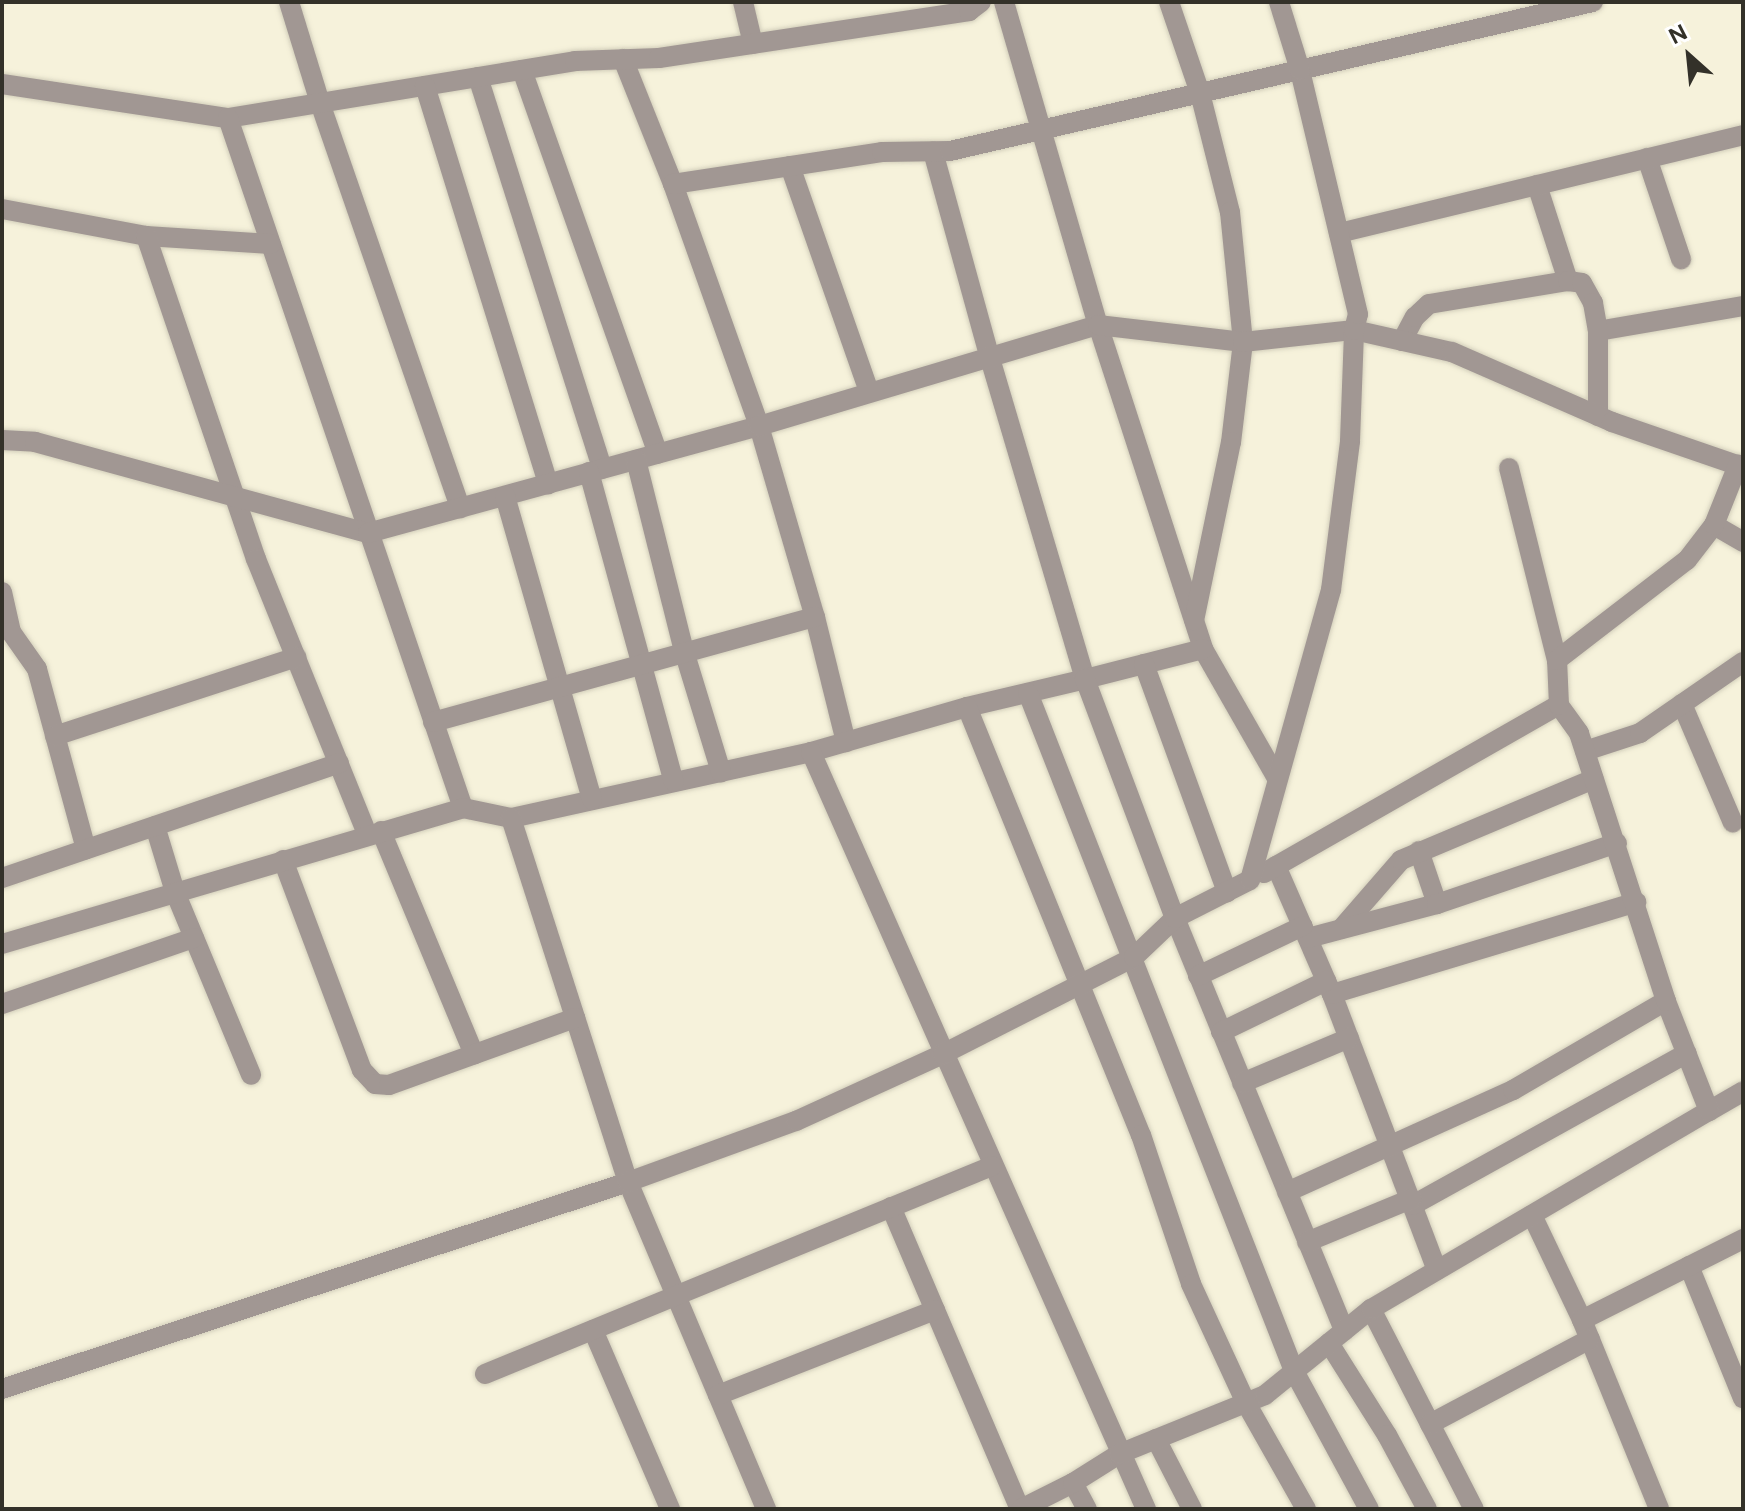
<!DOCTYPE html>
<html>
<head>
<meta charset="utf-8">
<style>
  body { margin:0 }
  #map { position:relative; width:1745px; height:1511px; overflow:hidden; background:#f6f2db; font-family:Figtree,sans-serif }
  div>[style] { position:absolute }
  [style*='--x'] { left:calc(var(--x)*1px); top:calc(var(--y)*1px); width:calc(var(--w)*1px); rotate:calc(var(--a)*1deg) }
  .roads { filter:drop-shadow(0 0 2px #d3cfbb) drop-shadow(0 0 2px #d3cfbb) }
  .minor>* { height:20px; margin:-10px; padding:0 10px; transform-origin:10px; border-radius:10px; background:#a19793 }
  span { translate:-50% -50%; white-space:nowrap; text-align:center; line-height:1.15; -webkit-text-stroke:6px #fff; paint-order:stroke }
  .frame { position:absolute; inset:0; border:4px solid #333129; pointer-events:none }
  .north { position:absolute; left:1649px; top:16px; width:80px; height:80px; -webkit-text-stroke:6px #fff; paint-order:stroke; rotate:333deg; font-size:22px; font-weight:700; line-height:32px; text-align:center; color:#333129 }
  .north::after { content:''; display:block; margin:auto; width:28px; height:36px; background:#333129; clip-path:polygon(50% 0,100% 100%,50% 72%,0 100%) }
</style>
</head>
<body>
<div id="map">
  <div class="roads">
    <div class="minor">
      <div style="--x:289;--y:2;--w:106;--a:72.9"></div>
      <div style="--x:320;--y:103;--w:429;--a:70.9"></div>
      <div style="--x:743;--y:2;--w:43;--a:76.6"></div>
      <div style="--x:1004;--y:2;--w:336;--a:73.8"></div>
      <div style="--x:1098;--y:325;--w:341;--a:72"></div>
      <div style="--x:1203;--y:649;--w:149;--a:60.2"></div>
      <div style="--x:1169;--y:2;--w:96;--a:71.2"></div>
      <div style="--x:1200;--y:93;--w:123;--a:75.9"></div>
      <div style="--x:1230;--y:212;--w:131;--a:84.3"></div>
      <div style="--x:1243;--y:342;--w:101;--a:96.8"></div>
      <div style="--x:1231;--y:442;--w:182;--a:101.7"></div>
      <div style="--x:623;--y:59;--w:135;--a:68.2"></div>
      <div style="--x:673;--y:184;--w:257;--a:70.4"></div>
      <div style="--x:759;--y:426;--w:199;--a:73.7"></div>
      <div style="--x:815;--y:617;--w:129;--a:76.1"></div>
      <div style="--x:522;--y:70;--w:407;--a:70.5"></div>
      <div style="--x:478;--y:77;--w:411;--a:72.4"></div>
      <div style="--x:2;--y:84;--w:229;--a:8.6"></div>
      <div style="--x:228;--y:118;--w:352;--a:-9.3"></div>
      <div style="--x:575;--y:61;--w:84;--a:-2"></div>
      <div style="--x:659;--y:58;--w:314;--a:-8.6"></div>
      <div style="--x:969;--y:11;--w:15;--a:-37"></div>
      <div style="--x:425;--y:86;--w:417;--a:72.8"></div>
      <div style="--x:228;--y:118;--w:729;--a:71.19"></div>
      <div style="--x:463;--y:808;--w:49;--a:11.8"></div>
      <div style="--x:511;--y:818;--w:307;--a:-12.4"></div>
      <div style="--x:811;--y:752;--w:162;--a:-16.1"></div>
      <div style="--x:967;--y:707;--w:121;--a:-13.3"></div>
      <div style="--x:1085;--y:679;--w:338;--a:-106.5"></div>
      <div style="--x:989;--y:355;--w:211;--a:-105.4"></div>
      <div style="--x:1647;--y:158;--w:107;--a:71.4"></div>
      <div style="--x:790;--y:166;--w:239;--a:70.7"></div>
      <div style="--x:673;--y:184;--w:211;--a:-8.7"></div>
      <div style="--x:882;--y:152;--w:68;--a:-0.8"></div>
      <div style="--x:950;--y:151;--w:660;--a:-13.05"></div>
      <div style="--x:1537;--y:185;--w:101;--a:72.1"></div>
      <div style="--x:2;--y:209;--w:147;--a:10.6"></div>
      <div style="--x:146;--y:236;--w:125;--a:3.7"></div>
      <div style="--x:1339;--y:233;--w:416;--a:-13.6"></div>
      <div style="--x:146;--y:236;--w:341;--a:71.2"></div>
      <div style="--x:256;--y:559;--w:297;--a:68"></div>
      <div style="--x:1598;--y:331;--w:147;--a:-9.8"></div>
      <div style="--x:1402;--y:341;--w:27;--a:-62"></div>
      <div style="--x:1415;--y:317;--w:19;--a:-43"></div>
      <div style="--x:1429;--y:304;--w:141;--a:-9.4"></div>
      <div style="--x:1568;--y:281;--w:14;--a:8"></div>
      <div style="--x:1582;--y:283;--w:23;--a:61"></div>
      <div style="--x:1593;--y:303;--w:28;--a:80"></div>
      <div style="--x:1598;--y:331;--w:85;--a:90"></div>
      <div style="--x:2;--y:440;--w:33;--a:3"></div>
      <div style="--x:35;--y:442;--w:345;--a:15.3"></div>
      <div style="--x:368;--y:533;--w:405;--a:-15.3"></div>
      <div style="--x:759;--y:426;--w:354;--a:-16.6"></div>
      <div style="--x:1098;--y:325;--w:146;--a:6.7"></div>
      <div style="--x:1243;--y:342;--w:112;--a:-6.2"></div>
      <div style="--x:1354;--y:330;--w:100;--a:12.7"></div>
      <div style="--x:1452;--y:352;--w:175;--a:23.6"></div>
      <div style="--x:1612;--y:422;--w:139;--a:19"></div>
      <div style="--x:636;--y:460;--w:197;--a:75.9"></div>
      <div style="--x:684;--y:651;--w:127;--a:73"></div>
      <div style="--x:1509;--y:468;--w:198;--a:76"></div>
      <div style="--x:589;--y:472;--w:321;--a:74.7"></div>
      <div style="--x:505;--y:496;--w:316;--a:74"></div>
      <div style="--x:1714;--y:525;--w:34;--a:30"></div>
      <div style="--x:2;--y:592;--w:41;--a:77.3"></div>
      <div style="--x:11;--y:632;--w:45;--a:54.9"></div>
      <div style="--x:37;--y:669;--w:187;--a:74.8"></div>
      <div style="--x:1203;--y:649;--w:122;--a:165.7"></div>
      <div style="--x:1085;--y:679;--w:255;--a:69.4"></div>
      <div style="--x:1175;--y:918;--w:446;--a:67.7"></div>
      <div style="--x:1144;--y:664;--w:243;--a:70"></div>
      <div style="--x:1028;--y:693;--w:728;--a:68.58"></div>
      <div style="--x:1294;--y:1371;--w:157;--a:61.5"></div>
      <div style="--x:1682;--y:704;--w:129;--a:66.8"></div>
      <div style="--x:967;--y:707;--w:462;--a:67.9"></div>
      <div style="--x:1141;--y:1135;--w:157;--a:71.4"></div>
      <div style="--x:1191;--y:1284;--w:131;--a:65.2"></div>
      <div style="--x:1246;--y:1403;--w:122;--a:60.5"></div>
      <div style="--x:433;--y:722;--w:396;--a:-15.4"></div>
      <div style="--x:55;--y:736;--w:254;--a:-18.1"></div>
      <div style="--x:1585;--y:751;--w:58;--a:-18.1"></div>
      <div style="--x:1640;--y:733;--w:125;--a:-34.6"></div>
      <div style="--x:811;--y:752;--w:828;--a:66.13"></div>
      <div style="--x:511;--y:818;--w:382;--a:72.2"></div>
      <div style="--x:628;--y:1182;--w:355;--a:67.1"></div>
      <div style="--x:155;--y:826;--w:69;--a:73.1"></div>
      <div style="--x:175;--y:892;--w:198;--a:67.4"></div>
      <div style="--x:381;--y:831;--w:242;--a:67.4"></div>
      <div style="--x:1419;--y:851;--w:56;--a:71.2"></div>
      <div style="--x:283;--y:860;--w:224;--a:69.4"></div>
      <div style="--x:362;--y:1070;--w:19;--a:47"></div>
      <div style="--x:375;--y:1084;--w:14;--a:4"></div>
      <div style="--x:389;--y:1085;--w:198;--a:-19.8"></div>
      <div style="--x:1276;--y:866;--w:140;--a:66.4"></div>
      <div style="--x:1332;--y:994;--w:295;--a:69.2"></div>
      <div style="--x:1264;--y:873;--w:339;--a:-29.7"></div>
      <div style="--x:2;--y:878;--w:356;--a:-18.8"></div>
      <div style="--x:1341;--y:929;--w:91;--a:-49"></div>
      <div style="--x:1401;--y:860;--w:209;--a:-22.8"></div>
      <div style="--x:1308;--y:938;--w:133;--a:-14.8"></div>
      <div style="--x:1437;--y:904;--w:190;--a:-18.7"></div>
      <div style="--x:2;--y:944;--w:481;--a:-16.4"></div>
      <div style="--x:1198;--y:976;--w:116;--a:-25.5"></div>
      <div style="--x:1332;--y:994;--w:318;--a:-16.8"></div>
      <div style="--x:2;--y:1004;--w:203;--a:-19"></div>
      <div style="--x:1221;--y:1032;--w:117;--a:-25.9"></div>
      <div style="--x:1242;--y:1083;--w:116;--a:-22.8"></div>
      <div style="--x:1709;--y:1111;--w:39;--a:-30"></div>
      <div style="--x:1287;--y:1192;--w:248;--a:-24.3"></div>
      <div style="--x:1513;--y:1090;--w:177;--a:-30.2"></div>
      <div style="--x:1413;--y:1205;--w:313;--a:-29"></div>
      <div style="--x:891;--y:1207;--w:328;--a:66.9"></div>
      <div style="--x:1532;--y:1215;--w:116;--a:64.5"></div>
      <div style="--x:1582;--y:1320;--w:204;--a:67.8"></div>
      <div style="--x:1307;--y:1242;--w:113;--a:-22.5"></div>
      <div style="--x:1689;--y:1266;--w:143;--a:67.8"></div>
      <div style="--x:1371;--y:1309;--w:225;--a:62.8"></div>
      <div style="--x:1582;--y:1320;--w:180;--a:-26.7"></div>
      <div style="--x:593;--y:1330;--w:195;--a:66.7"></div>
      <div style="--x:1329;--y:1343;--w:109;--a:57.8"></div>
      <div style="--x:1387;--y:1435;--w:84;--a:61.6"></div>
      <div style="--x:485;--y:1374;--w:548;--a:-22.31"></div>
      <div style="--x:2;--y:1389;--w:659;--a:-18.3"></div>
      <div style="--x:628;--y:1182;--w:179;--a:-20"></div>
      <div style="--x:796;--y:1121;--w:162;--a:-24.5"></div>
      <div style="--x:943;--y:1054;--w:214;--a:-26.9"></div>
      <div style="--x:1134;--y:957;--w:57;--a:-43.6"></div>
      <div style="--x:1175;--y:918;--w:84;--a:-26.9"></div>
      <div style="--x:1250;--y:880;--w:301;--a:-74.4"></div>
      <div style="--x:1331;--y:590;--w:150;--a:-82.7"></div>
      <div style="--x:1350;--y:441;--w:111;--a:-87.9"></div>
      <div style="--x:1354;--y:330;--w:16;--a:-76"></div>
      <div style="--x:1358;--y:314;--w:251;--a:-103.4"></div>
      <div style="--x:1300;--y:70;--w:71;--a:-107.2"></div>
      <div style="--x:718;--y:1395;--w:233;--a:-21.4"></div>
      <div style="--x:1430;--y:1424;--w:181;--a:-28"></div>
      <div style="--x:1156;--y:1439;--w:79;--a:62.8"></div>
      <div style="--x:1073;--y:1483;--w:30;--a:62"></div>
      <div style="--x:1021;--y:1509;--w:58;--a:-26.6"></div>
      <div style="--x:1073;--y:1483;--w:54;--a:-32.2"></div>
      <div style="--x:1119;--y:1454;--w:157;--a:-22"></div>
      <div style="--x:1265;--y:1395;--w:136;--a:-39.1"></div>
      <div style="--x:1371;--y:1309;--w:392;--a:-30.4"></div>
      <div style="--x:1709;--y:1111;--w:118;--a:-111.4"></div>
      <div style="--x:1666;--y:1001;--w:282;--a:-108"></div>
      <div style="--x:1579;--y:733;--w:34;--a:-126"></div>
      <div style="--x:1559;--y:705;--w:45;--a:-92.5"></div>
      <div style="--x:1557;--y:660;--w:164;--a:-37.6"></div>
      <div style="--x:1687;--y:560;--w:44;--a:-52.4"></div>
      <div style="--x:1714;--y:525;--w:65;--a:-68.2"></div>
    </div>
  </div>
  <div class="frame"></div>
  <div class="north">N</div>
</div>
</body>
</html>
